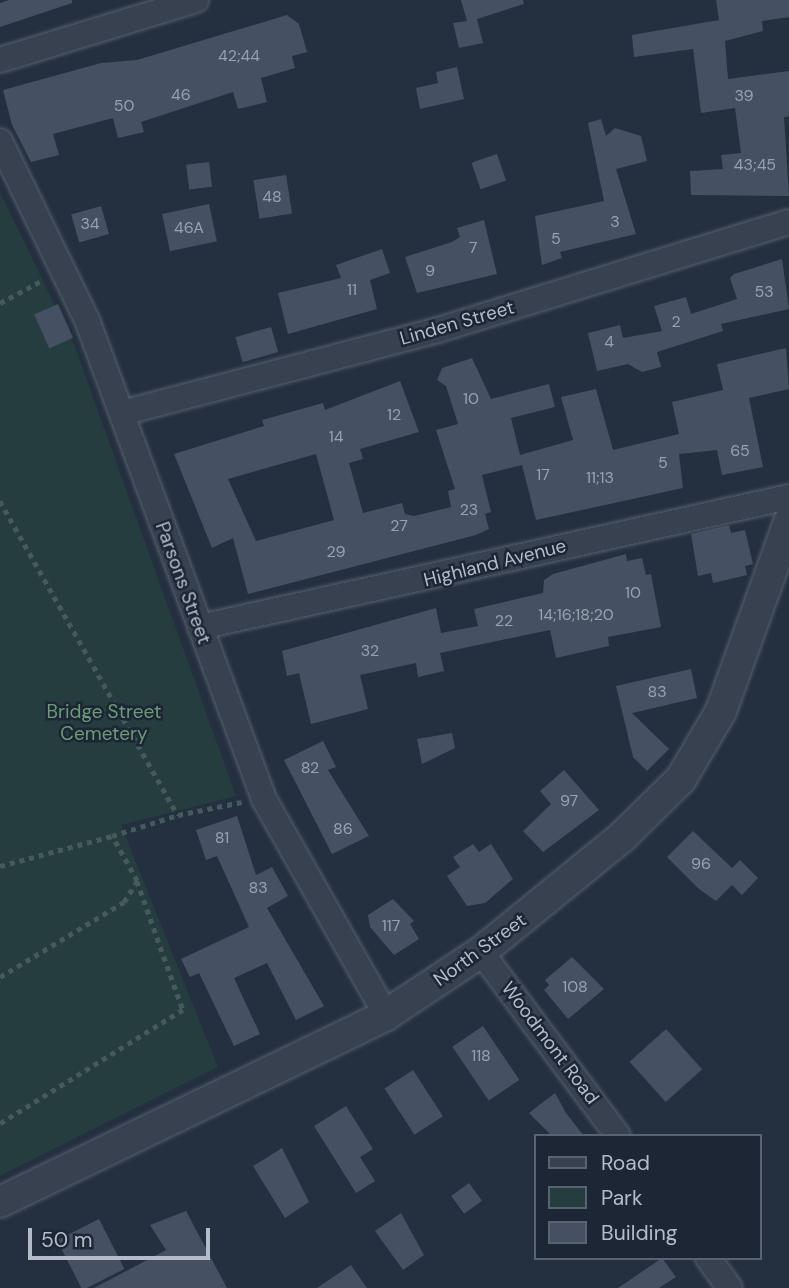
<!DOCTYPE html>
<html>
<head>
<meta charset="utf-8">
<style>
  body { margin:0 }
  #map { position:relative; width:789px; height:1288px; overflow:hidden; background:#242f3f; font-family:"DM Sans",sans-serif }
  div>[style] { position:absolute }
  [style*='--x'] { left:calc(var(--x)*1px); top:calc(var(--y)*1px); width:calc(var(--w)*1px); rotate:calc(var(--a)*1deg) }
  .green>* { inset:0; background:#263d40 }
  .building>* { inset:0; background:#455163; transform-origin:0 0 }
  .path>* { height:4.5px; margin-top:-2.25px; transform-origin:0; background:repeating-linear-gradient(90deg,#445a5d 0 5px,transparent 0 10px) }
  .roads { filter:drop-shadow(0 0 2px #565f6d) drop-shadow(0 0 2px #565f6d) }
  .minor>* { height:24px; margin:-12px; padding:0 12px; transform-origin:12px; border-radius:12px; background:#38414f }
  .tertiary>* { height:30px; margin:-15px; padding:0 15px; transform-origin:15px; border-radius:15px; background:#38414f }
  span { translate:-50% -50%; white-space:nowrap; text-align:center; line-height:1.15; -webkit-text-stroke:5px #1d2634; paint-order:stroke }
  .number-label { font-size:16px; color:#98a1b0 }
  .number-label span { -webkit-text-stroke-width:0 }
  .street-label { font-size:19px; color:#b4bcca }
  .park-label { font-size:19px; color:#6b9b77 }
  .legend { position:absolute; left:534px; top:1134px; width:228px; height:126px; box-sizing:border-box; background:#1d2634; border:2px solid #596270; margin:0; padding:9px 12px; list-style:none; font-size:21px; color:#b4bcca }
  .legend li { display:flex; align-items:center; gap:14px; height:35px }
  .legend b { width:35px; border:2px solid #596270 }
  .scale { position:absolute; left:28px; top:1228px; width:182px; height:32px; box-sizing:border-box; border:4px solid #b4bcca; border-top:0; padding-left:9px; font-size:21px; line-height:24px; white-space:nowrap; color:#b4bcca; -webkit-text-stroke:5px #1d2634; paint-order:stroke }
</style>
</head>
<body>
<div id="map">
  <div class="green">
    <div style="clip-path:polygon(0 192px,75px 347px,236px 796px,121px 825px,218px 1067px,0 1176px)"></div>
  </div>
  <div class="building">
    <div style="clip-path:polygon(9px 0,72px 0,72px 3px,0 27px,0 3px)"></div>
    <div style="clip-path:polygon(461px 0,523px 0,524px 4px,477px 19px,483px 43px,459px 48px,453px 23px,467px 21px)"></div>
    <div style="clip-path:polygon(716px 0,789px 0,789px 17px,762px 21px,763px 31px,725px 41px,728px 79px,789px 71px,789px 116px,784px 117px,789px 196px,691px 195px,690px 171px,723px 169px,721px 155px,741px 153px,735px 108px,701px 113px,693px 49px,634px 57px,632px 35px,719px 20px)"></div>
    <div style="clip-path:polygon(287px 15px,299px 24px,307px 52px,292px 56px,295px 68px,261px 78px,267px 102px,238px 109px,233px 92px,141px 122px,144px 132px,118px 138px,113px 118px,53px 134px,59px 155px,31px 162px,12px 125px,3px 90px,101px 63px,137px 60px)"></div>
    <div style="clip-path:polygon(457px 67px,464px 99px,420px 109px,416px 88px,438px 83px,436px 72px)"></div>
    <div style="clip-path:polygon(601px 119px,606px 136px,615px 128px,641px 136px,647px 161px,616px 169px,636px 234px,560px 252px,562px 258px,542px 265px,535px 216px,604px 201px,588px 123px)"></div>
    <div style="left:497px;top:154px;width:28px;height:27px;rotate:71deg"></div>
    <div style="left:209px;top:162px;width:25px;height:23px;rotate:83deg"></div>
    <div style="left:286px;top:175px;width:39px;height:33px;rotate:81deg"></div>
    <div style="left:209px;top:204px;width:38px;height:48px;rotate:78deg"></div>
    <div style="left:101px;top:206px;width:29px;height:31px;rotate:74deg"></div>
    <div style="clip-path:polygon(484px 220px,497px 274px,417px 293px,405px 257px,452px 242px,460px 237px,457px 228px)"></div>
    <div style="clip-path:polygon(382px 249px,390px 273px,370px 280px,377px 309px,288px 334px,278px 293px,341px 278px,336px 265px)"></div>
    <div style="clip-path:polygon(782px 259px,789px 309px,721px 324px,723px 331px,657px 352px,661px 367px,642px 372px,628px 364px,597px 371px,588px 333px,620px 325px,623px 338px,662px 331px,654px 306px,686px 297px,691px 314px,737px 299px,730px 278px,734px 274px)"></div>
    <div style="left:58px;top:304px;width:37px;height:26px;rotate:66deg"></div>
    <div style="left:271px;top:327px;width:26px;height:37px;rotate:74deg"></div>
    <div style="clip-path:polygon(evenodd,786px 348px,789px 389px,749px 398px,763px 467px,722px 475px,717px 450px,679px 454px,683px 488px,536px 520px,522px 465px,482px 475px,491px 512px,485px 514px,489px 529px,476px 535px,248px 594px,233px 538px,212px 548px,174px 454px,264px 426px,262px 420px,323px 403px,325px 410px,400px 381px,419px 432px,360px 449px,363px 459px,349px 463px,363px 513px,402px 503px,405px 514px,414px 516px,451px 507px,448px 491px,455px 489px,436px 430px,458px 424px,446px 386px,437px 380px,442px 368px,472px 358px,491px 399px,549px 384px,555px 407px,511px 418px,520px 455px,573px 440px,561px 397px,596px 389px,613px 450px,679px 434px,672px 402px,723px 390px,717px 364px,786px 348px,316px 454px,334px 520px,256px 541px,228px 479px,316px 454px)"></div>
    <div style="clip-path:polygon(729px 525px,731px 533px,745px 530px,753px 564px,745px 566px,747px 575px,713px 583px,711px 573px,698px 576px,691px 534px)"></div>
    <div style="clip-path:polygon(626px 554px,627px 561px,642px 558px,646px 575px,651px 574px,661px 627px,608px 637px,609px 646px,556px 658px,550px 630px,440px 653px,444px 671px,418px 677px,416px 663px,360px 675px,368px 709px,311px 724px,299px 673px,287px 676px,282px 651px,436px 608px,441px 633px,478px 626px,474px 609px,543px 593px,544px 580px,553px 574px)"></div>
    <div style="clip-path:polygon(691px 669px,697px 698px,632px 713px,669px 749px,647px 771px,633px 757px,616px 686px)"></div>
    <div style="clip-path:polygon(452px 733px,455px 748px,422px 764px,417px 739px)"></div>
    <div style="clip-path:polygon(323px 741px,336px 767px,328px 770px,369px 836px,332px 854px,284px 760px)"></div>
    <div style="clip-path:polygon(564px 770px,599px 810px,543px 852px,523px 831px,551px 804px,540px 791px)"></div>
    <div style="clip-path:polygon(237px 816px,256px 875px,272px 867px,288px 896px,267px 908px,324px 1006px,296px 1020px,267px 963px,234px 978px,260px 1034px,234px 1046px,199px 973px,190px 977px,181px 959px,249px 927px,217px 856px,206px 860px,196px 830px)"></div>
    <div style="clip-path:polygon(693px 831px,732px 868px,740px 860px,758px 878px,742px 895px,732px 885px,716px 901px,699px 889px,667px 857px)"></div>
    <div style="clip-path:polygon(473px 844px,479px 852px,491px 844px,513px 879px,485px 903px,467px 906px,447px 876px,460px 867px,453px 857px)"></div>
    <div style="clip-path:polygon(393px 899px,414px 921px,410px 924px,419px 939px,394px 955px,370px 927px,368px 915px)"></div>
    <div style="clip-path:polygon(572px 957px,604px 989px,568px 1019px,544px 990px,549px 985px,545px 980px)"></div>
    <div style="left:483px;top:1026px;width:65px;height:37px;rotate:56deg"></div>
    <div style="left:666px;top:1029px;width:54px;height:49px;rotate:48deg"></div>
    <div style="left:413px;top:1070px;width:55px;height:34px;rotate:57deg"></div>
    <div style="clip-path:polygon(555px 1093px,566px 1113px,584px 1136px,552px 1136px,529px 1113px)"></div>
    <div style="clip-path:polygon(346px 1106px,373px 1149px,360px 1157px,375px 1181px,356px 1193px,314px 1126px)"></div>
    <div style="clip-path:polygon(282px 1148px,309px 1202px,285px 1218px,253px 1166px)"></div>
    <div style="left:469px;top:1183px;width:22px;height:22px;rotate:54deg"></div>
    <div style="clip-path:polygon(186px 1211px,227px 1288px,94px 1288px,166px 1250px,150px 1225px)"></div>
    <div style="clip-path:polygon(401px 1213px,424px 1255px,403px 1270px,375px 1231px)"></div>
    <div style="left:99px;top:1219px;width:56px;height:47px;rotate:63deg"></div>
    <div style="clip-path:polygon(662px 1258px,676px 1277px,659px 1288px,618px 1288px)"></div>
    <div style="clip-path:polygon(351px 1265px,367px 1288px,317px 1288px)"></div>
  </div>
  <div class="path">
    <div style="--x:0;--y:303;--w:49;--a:-28.1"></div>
    <div style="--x:0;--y:501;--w:361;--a:60.5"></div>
    <div style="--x:178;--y:815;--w:65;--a:-11.5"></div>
    <div style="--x:0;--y:866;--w:116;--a:-15"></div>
    <div style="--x:137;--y:881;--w:51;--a:-119.1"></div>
    <div style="--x:112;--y:836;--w:69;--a:-17.7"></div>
    <div style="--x:0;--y:977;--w:145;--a:-31.2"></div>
    <div style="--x:124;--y:902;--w:25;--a:-58"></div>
    <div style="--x:137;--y:881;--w:137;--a:70.4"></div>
    <div style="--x:183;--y:1010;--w:216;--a:148.1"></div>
  </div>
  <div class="roads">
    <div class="minor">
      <div style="--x:0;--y:60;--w:205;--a:-17"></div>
      <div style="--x:0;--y:141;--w:199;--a:64.1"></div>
      <div style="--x:87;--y:320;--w:511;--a:69.72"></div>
      <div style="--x:264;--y:799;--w:248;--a:60.5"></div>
      <div style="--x:122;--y:413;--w:327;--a:-14.7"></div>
      <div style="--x:438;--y:330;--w:367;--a:-17.1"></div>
      <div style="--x:200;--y:627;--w:603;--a:-12.45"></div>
      <div style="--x:481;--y:952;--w:229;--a:53.3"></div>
      <div style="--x:708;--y:1258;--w:37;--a:54"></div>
    </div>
    <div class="tertiary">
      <div style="--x:0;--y:1202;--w:429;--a:-25.8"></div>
      <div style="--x:386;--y:1015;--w:114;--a:-33.6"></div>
      <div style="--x:481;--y:952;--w:181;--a:-39.2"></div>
      <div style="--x:621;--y:838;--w:84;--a:-44.5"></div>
      <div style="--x:681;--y:779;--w:79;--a:-59.5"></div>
      <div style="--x:721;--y:711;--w:201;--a:-70.2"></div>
    </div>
  </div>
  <div class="number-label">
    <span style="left:239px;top:56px">42;44</span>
    <span style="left:181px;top:95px">46</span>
    <span style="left:744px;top:96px">39</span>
    <span style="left:124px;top:106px">50</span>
    <span style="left:755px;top:165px">43;45</span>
    <span style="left:272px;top:197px">48</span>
    <span style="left:615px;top:222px">3</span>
    <span style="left:90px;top:224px">34</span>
    <span style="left:189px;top:228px">46A</span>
    <span style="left:556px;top:239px">5</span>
    <span style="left:473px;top:248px">7</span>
    <span style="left:430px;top:271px">9</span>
    <span style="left:352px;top:290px">11</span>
    <span style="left:764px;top:292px">53</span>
    <span style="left:676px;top:322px">2</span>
    <span style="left:609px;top:342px">4</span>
    <span style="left:471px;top:399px">10</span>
    <span style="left:394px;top:415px">12</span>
    <span style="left:336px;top:437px">14</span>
    <span style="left:740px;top:451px">65</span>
    <span style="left:663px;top:463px">5</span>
    <span style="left:543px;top:475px">17</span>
    <span style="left:600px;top:478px">11;13</span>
    <span style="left:469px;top:510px">23</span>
    <span style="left:399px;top:526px">27</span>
    <span style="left:336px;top:552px">29</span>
    <span style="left:633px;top:593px">10</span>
    <span style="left:576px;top:615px">14;16;18;20</span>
    <span style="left:504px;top:621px">22</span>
    <span style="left:370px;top:651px">32</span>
    <span style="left:657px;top:692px">83</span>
    <span style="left:310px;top:768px">82</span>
    <span style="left:569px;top:801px">97</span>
    <span style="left:343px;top:829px">86</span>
    <span style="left:222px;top:838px">81</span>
    <span style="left:701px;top:864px">96</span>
    <span style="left:258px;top:888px">83</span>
    <span style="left:391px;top:926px">117</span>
    <span style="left:575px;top:987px">108</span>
    <span style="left:481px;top:1056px">118</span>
  </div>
  <div class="street-label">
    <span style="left:457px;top:323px;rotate:-16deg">Linden Street</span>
    <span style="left:495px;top:563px;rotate:-14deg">Highland Avenue</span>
    <span style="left:183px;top:583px;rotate:70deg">Parsons Street</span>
    <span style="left:480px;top:950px;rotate:-36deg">North Street</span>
    <span style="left:550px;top:1043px;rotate:53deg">Woodmont Road</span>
  </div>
  <div class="park-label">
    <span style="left:104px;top:723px">Bridge Street<br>Cemetery</span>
  </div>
  <ul class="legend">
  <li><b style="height:9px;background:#38414f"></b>Road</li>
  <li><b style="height:19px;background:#263d40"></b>Park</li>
  <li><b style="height:19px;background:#455163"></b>Building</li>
  </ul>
  <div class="scale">50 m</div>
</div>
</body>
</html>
